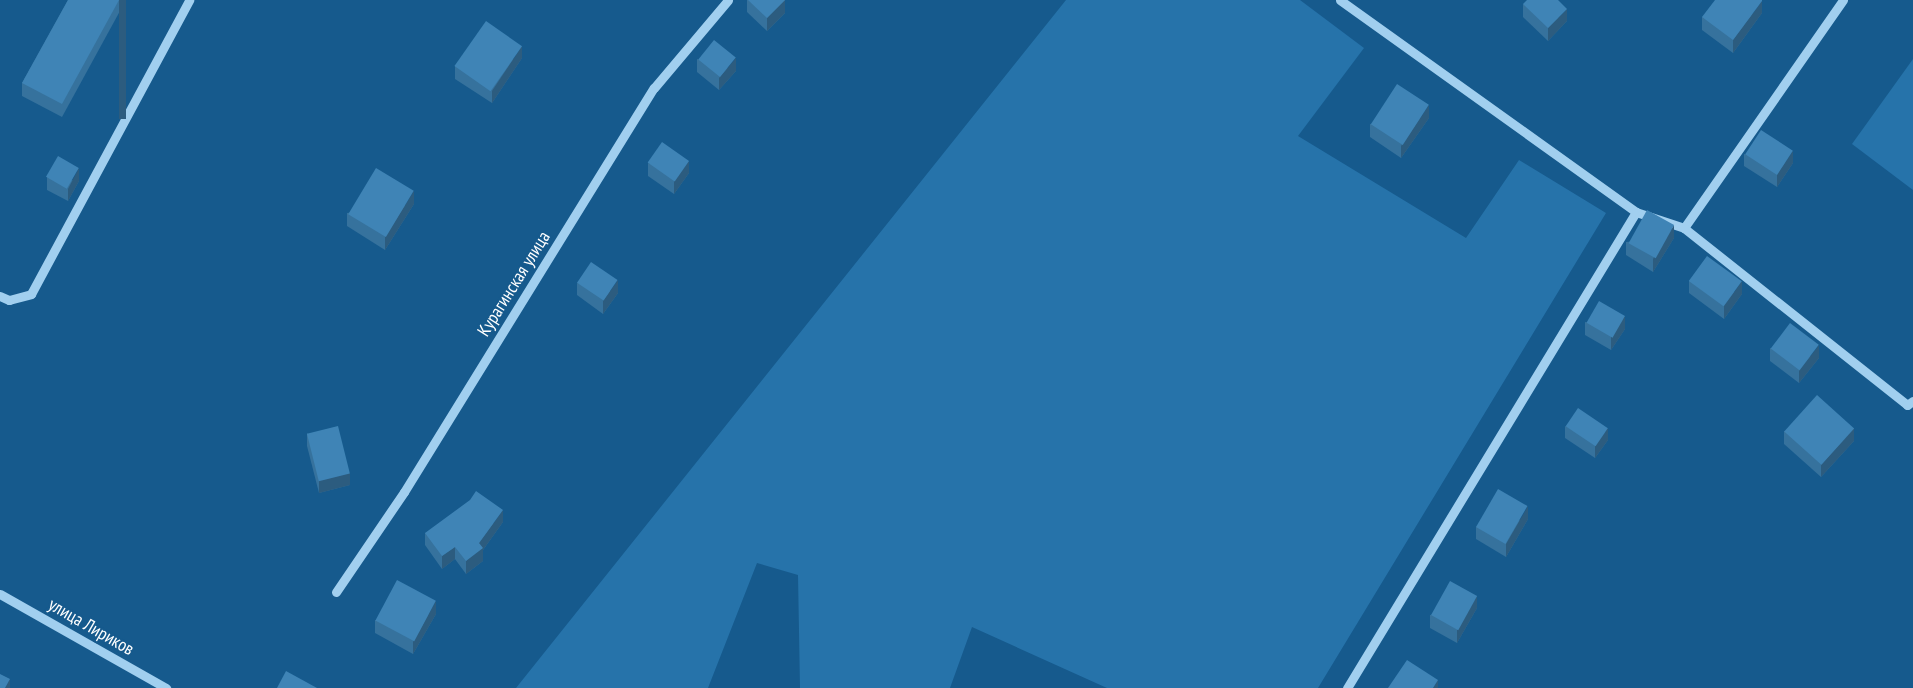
<!DOCTYPE html>
<html>
<head>
<meta charset="utf-8">
<style>
  body { margin:0 }
  #map { position:relative; width:1913px; height:688px; overflow:hidden; background:#165a8d; font-family:"PT Sans Narrow",sans-serif }
  div>[style] { position:absolute }
  [style*='--x'] { left:calc(var(--x)*1px); top:calc(var(--y)*1px); width:calc(var(--w)*1px); rotate:calc(var(--a)*1deg) }
  .green>* { inset:0; background:#2673aa }
  .minor>* { height:9px; margin:-4.5px; padding:0 4.5px; transform-origin:4.5px; border-radius:4.5px; background:#a1cfef }
  .wall>* { inset:0; background:#36729d }
  .shaded-wall>* { inset:0; background:#2c5c7f; transform-origin:0 0 }
  .building>* { inset:0; background:#3f84b6; transform-origin:0 0 }
  span { translate:-50% -50%; white-space:nowrap; text-align:center; line-height:1.15; -webkit-text-stroke:4px #165a8d; paint-order:stroke }
  .street-label { font-size:18px; color:#fff }
</style>
</head>
<body>
<div id="map">
  <div class="green">
    <div style="clip-path:polygon(1066px 0,1300px 0,1364px 48px,1298px 136px,1466px 238px,1519px 160px,1606px 213px,1318px 688px,1107px 688px,972px 627px,950px 688px,800px 688px,798px 575px,757px 563px,708px 688px,516px 688px)"></div>
    <div style="clip-path:polygon(1913px 59px,1913px 190px,1852px 144px)"></div>
  </div>
  <div class="minor">
    <div style="--x:1340;--y:0;--w:364;--a:35.6"></div>
    <div style="--x:1843;--y:0;--w:278;--a:124.9"></div>
    <div style="--x:1684;--y:228;--w:285;--a:38.4"></div>
    <div style="--x:1907;--y:405;--w:7;--a:-34"></div>
    <div style="--x:0;--y:296;--w:10;--a:24"></div>
    <div style="--x:9;--y:300;--w:23;--a:-15"></div>
    <div style="--x:31;--y:294;--w:334;--a:-61.7"></div>
    <div style="--x:336;--y:592;--w:121;--a:-55.8"></div>
    <div style="--x:404;--y:492;--w:475;--a:-58.3"></div>
    <div style="--x:654;--y:88;--w:115;--a:-49.9"></div>
    <div style="--x:0;--y:594;--w:191;--a:29.5"></div>
    <div style="--x:1347;--y:688;--w:557;--a:-58.74"></div>
    <div style="--x:1636;--y:212;--w:51;--a:18.4"></div>
  </div>
  <div class="wall">
    <div style="clip-path:polygon(68px 0,126px 0,62px 117px,22px 96px,22px 83px)"></div>
    <div style="clip-path:polygon(747px 0,785px 0,785px 13px,767px 31px,747px 12px)"></div>
    <div style="clip-path:polygon(1523px 4px,1567px 21px,1548px 41px,1523px 17px)"></div>
    <div style="clip-path:polygon(1762px 13px,1733px 53px,1702px 30px,1702px 17px)"></div>
    <div style="clip-path:polygon(522px 58px,492px 103px,455px 79px,455px 66px)"></div>
    <div style="clip-path:polygon(697px 59px,736px 71px,719px 90px,697px 72px)"></div>
    <div style="clip-path:polygon(1429px 118px,1401px 158px,1370px 137px,1370px 124px)"></div>
    <div style="clip-path:polygon(1744px 154px,1793px 163px,1777px 187px,1744px 166px)"></div>
    <div style="clip-path:polygon(648px 163px,689px 173px,674px 194px,648px 176px)"></div>
    <div style="clip-path:polygon(47px 177px,79px 181px,68px 201px,47px 190px)"></div>
    <div style="clip-path:polygon(414px 204px,385px 250px,347px 226px,347px 213px)"></div>
    <div style="clip-path:polygon(1674px 238px,1653px 272px,1626px 255px,1626px 242px)"></div>
    <div style="clip-path:polygon(1689px 281px,1742px 294px,1724px 319px,1689px 293px)"></div>
    <div style="clip-path:polygon(577px 283px,618px 293px,603px 314px,577px 295px)"></div>
    <div style="clip-path:polygon(1585px 322px,1625px 329px,1611px 350px,1585px 335px)"></div>
    <div style="clip-path:polygon(1770px 348px,1819px 358px,1799px 383px,1770px 361px)"></div>
    <div style="clip-path:polygon(1565px 426px,1608px 440px,1595px 458px,1565px 438px)"></div>
    <div style="clip-path:polygon(1784px 431px,1854px 441px,1821px 477px,1784px 444px)"></div>
    <div style="clip-path:polygon(307px 433px,350px 485px,319px 493px,307px 446px)"></div>
    <div style="clip-path:polygon(1528px 519px,1506px 557px,1476px 539px,1476px 527px)"></div>
    <div style="clip-path:polygon(503px 522px,483px 550px,483px 561px,466px 574px,455px 559px,442px 569px,425px 545px,425px 533px)"></div>
    <div style="clip-path:polygon(1477px 608px,1457px 643px,1430px 628px,1430px 615px)"></div>
    <div style="clip-path:polygon(436px 614px,413px 654px,375px 633px,375px 620px)"></div>
  </div>
  <div class="shaded-wall">
    <div style="left:119px;top:0;width:7px;height:119px"></div>
    <div style="clip-path:polygon(785px 0,785px 13px,767px 31px,767px 18px)"></div>
    <div style="clip-path:polygon(1762px 1px,1762px 13px,1733px 53px,1733px 40px)"></div>
    <div style="clip-path:polygon(1567px 9px,1567px 21px,1548px 41px,1548px 28px)"></div>
    <div style="clip-path:polygon(522px 46px,522px 58px,492px 103px,492px 91px)"></div>
    <div style="clip-path:polygon(736px 58px,736px 71px,719px 90px,719px 78px)"></div>
    <div style="clip-path:polygon(1429px 105px,1429px 118px,1401px 158px,1401px 146px)"></div>
    <div style="clip-path:polygon(1793px 151px,1793px 163px,1777px 187px,1777px 174px)"></div>
    <div style="clip-path:polygon(689px 161px,689px 173px,674px 194px,674px 181px)"></div>
    <div style="clip-path:polygon(79px 168px,79px 181px,68px 201px,68px 189px)"></div>
    <div style="clip-path:polygon(414px 191px,414px 204px,385px 250px,385px 237px)"></div>
    <div style="clip-path:polygon(1674px 225px,1674px 238px,1653px 272px,1653px 259px)"></div>
    <div style="clip-path:polygon(618px 280px,618px 293px,603px 314px,603px 301px)"></div>
    <div style="clip-path:polygon(1742px 281px,1742px 294px,1724px 319px,1724px 306px)"></div>
    <div style="clip-path:polygon(1625px 316px,1625px 329px,1611px 350px,1611px 337px)"></div>
    <div style="clip-path:polygon(1819px 345px,1819px 358px,1799px 383px,1799px 371px)"></div>
    <div style="clip-path:polygon(1608px 428px,1608px 440px,1595px 458px,1595px 445px)"></div>
    <div style="clip-path:polygon(1854px 428px,1854px 441px,1821px 477px,1821px 465px)"></div>
    <div style="clip-path:polygon(350px 473px,350px 485px,319px 493px,319px 480px)"></div>
    <div style="clip-path:polygon(1528px 506px,1528px 519px,1506px 557px,1506px 544px)"></div>
    <div style="clip-path:polygon(503px 510px,503px 522px,483px 550px,483px 561px,466px 574px,466px 561px)"></div>
    <div style="clip-path:polygon(455px 547px,455px 559px,442px 569px,442px 556px)"></div>
    <div style="clip-path:polygon(1477px 596px,1477px 608px,1457px 643px,1457px 630px)"></div>
    <div style="clip-path:polygon(436px 601px,436px 614px,413px 654px,413px 642px)"></div>
    <div style="clip-path:polygon(10px 679px,10px 688px,5px 688px)"></div>
    <div style="clip-path:polygon(1438px 680px,1438px 688px,1433px 688px)"></div>
  </div>
  <div class="building">
    <div style="clip-path:polygon(68px 0,119px 0,62px 104px,22px 83px)"></div>
    <div style="clip-path:polygon(748px 0,785px 0,767px 18px)"></div>
    <div style="clip-path:polygon(1527px 0,1558px 0,1567px 9px,1548px 28px,1523px 4px)"></div>
    <div style="clip-path:polygon(1715px 0,1762px 0,1762px 1px,1733px 40px,1702px 17px)"></div>
    <div style="left:486px;top:21px;width:44px;height:55px;rotate:35deg"></div>
    <div style="left:714px;top:40px;width:28px;height:25px;rotate:39deg"></div>
    <div style="left:1397px;top:84px;width:38px;height:48px;rotate:33deg"></div>
    <div style="left:1761px;top:130px;width:38px;height:29px;rotate:33deg"></div>
    <div style="left:662px;top:142px;width:33px;height:25px;rotate:35deg"></div>
    <div style="left:58px;top:156px;width:24px;height:24px;rotate:30deg"></div>
    <div style="left:376px;top:168px;width:44px;height:54px;rotate:31deg"></div>
    <div style="left:1647px;top:210px;width:31px;height:38px;rotate:29deg"></div>
    <div style="left:1707px;top:256px;width:43px;height:31px;rotate:36deg"></div>
    <div style="left:591px;top:262px;width:32px;height:25px;rotate:34deg"></div>
    <div style="left:1599px;top:301px;width:30px;height:25px;rotate:30deg"></div>
    <div style="left:1790px;top:323px;width:36px;height:32px;rotate:37deg"></div>
    <div style="left:1817px;top:395px;width:50px;height:49px;rotate:42deg"></div>
    <div style="left:1578px;top:408px;width:36px;height:22px;rotate:34deg"></div>
    <div style="left:338px;top:426px;width:49px;height:32px;rotate:76deg"></div>
    <div style="left:1498px;top:489px;width:34px;height:44px;rotate:30deg"></div>
    <div style="clip-path:polygon(476px 491px,503px 510px,479px 543px,483px 548px,466px 561px,455px 547px,442px 556px,425px 533px,470px 500px)"></div>
    <div style="left:397px;top:580px;width:44px;height:46px;rotate:28deg"></div>
    <div style="left:1450px;top:581px;width:31px;height:39px;rotate:29deg"></div>
    <div style="clip-path:polygon(1407px 660px,1438px 680px,1433px 688px,1388px 688px)"></div>
    <div style="clip-path:polygon(286px 671px,317px 688px,277px 688px)"></div>
    <div style="clip-path:polygon(0 674px,10px 679px,5px 688px,0 688px)"></div>
  </div>
  <div class="street-label">
    <span style="left:514px;top:284px;rotate:-58deg">Курагинская улица</span>
    <span style="left:91px;top:627px;rotate:30deg">улица Лириков</span>
  </div>
</div>
</body>
</html>
